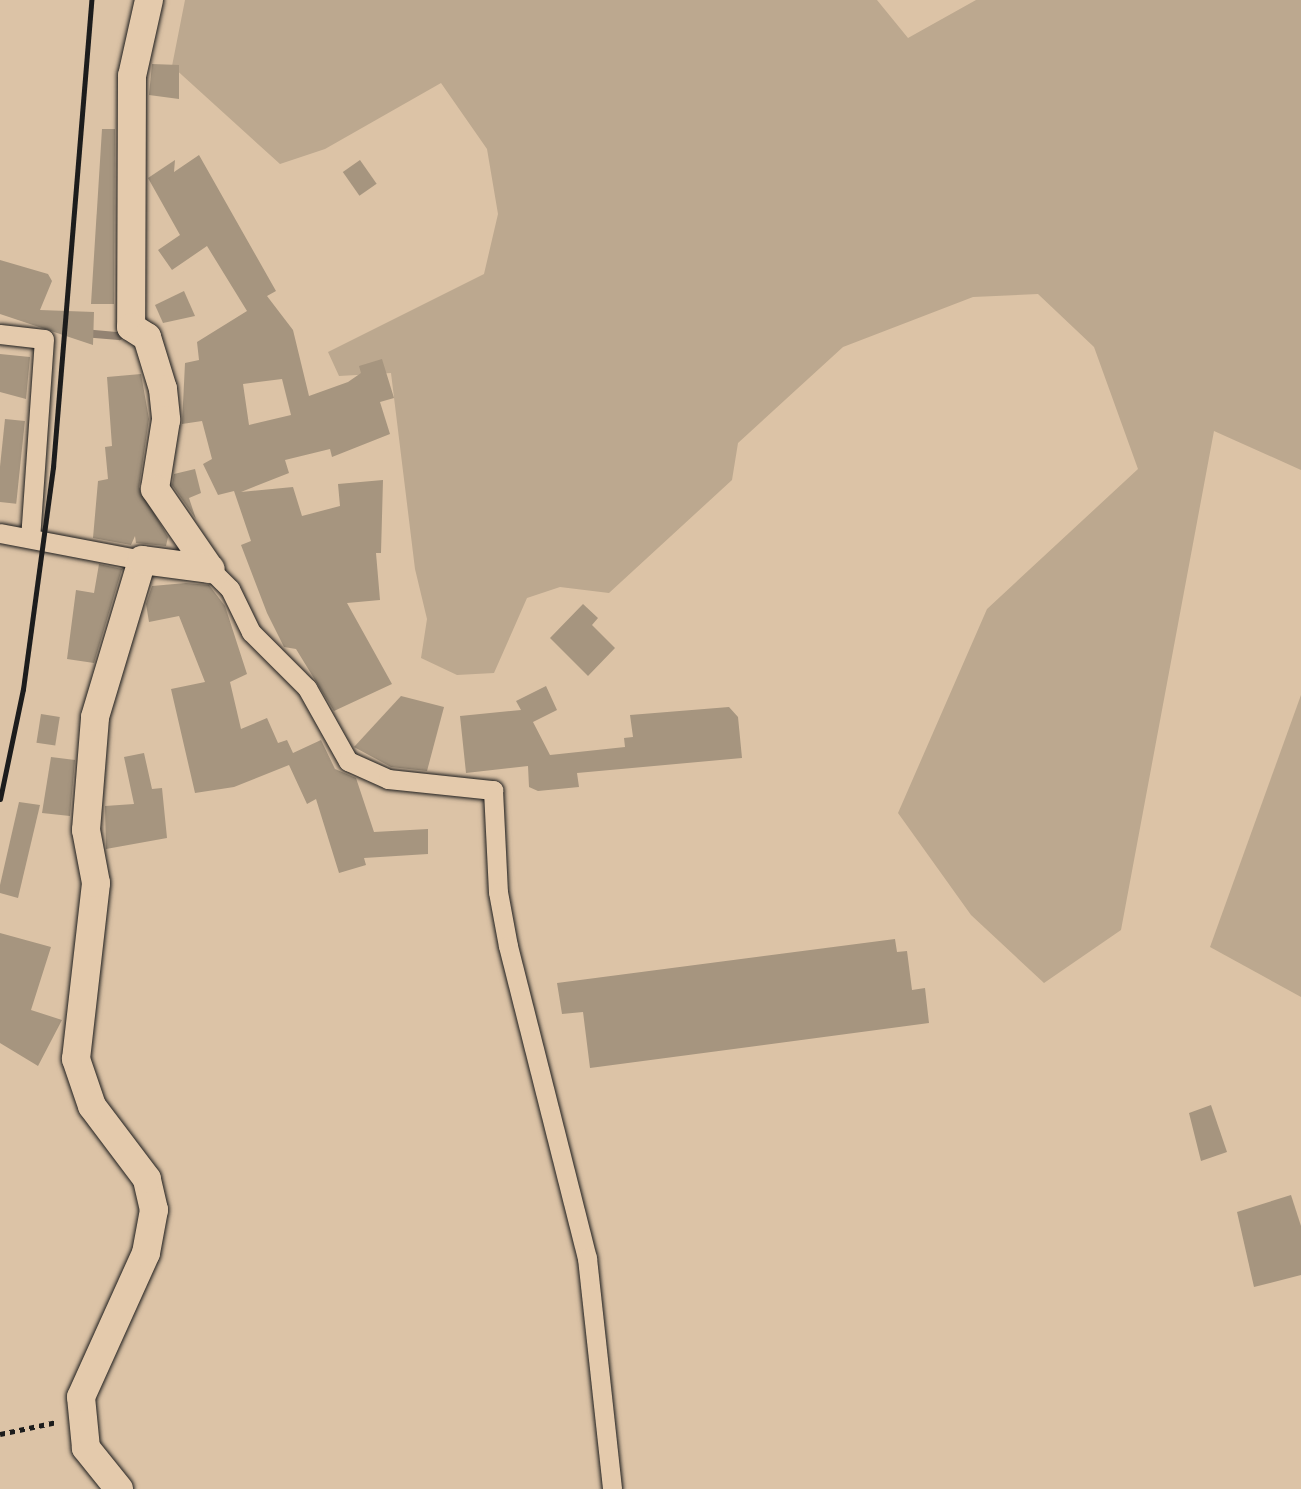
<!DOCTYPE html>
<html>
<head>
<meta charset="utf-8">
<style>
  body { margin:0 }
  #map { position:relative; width:1301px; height:1489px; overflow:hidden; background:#dcc3a6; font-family:Caveat,sans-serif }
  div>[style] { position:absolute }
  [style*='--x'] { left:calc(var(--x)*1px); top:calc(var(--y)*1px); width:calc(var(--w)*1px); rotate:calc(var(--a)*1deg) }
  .green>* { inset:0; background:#bca88f }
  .stream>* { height:8px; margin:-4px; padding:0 4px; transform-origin:4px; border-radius:4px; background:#938372 }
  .building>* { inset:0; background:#a6957f; transform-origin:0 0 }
  .path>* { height:4.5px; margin-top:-2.25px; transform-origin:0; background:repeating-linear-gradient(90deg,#1c1c1c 0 5px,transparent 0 10px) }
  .roads { filter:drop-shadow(0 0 2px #1c1c1c) drop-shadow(0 0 2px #1c1c1c) }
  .minor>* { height:19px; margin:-9.5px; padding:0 9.5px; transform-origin:9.5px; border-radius:9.5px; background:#e4caac }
  .secondary>* { height:28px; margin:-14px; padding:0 14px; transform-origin:14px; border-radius:14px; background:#e4caac }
  .rail>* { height:5px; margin:-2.5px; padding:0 2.5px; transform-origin:2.5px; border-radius:2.5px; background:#1c1c1c }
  span { translate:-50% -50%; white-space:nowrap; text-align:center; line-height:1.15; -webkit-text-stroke:5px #e4caac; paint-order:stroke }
</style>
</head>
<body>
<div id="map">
  <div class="green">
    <div style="clip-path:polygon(185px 0,877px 0,908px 38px,976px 0,1301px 0,1301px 470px,1214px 431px,1121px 930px,1044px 983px,971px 915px,898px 813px,987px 609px,1138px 469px,1094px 347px,1038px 294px,973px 297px,843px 347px,738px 443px,732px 480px,609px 593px,560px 587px,527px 598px,494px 673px,457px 675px,421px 658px,427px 619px,415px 569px,391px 373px,339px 376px,328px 352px,484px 274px,498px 214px,487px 149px,441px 83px,325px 149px,280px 164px,172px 66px)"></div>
    <div style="clip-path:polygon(1301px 695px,1301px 997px,1210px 947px)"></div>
  </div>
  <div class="stream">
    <div style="--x:83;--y:333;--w:36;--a:5"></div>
  </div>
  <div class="building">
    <div style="clip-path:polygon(152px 64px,179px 65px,179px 99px,149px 95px)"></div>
    <div style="clip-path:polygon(102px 129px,115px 129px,114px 304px,91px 304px)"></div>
    <div style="clip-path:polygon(evenodd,199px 155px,276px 291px,267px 296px,293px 330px,309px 396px,348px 382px,361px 373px,359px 366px,382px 359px,394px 398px,380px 402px,390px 434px,332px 457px,330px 449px,285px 460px,289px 473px,241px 492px,293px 487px,302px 516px,340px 506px,338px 484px,383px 480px,381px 553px,376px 553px,380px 600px,347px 603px,392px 684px,334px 711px,296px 649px,284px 647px,267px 613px,241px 545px,251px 541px,234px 491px,218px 495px,203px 464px,212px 459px,202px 421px,182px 424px,185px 363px,199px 360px,197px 342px,247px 311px,207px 246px,172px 270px,158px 250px,180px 235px,148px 178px,175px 160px,174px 172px,199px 155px,282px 379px,291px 415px,249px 425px,243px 384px,282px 379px)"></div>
    <div style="left:360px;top:160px;width:29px;height:21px;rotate:55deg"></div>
    <div style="clip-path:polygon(0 260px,48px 274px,52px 281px,40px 310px,94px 312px,93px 345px,0 314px)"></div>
    <div style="clip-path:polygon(184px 291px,195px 316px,163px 323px,155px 305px)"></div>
    <div style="clip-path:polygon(0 354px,30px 357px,26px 399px,0 392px)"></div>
    <div style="clip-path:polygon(141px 374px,149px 419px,139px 487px,168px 537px,166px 546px,136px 543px,135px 536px,131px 545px,93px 538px,98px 481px,108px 479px,105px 447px,112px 446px,107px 377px)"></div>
    <div style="left:5px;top:419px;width:20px;height:83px;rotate:6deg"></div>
    <div style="clip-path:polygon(195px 469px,201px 493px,189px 498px,196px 519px,172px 485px,174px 474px)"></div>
    <div style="clip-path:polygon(99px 564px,122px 569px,94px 663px,67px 659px,76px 590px,94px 593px)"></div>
    <div style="clip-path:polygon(186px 583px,209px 585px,225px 606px,247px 674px,230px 682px,241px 729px,267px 718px,278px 743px,287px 740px,293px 753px,321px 740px,335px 769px,356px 778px,374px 832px,428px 829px,428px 854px,364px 858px,366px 865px,339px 873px,316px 799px,307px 804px,289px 765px,234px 787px,195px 793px,171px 689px,205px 682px,179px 616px,149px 622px,146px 604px,152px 586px)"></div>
    <div style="clip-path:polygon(583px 604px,598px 618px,592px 625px,615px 648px,588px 676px,550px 638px)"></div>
    <div style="clip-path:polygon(546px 686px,557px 710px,533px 722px,550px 755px,625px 747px,624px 738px,633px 737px,630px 715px,729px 707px,738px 717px,742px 758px,577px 773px,579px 787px,538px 791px,529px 787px,528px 766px,466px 773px,460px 716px,521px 710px,516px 701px)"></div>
    <div style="clip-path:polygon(401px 696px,444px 707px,427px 771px,391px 767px,354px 747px)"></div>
    <div style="left:41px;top:714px;width:19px;height:29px;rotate:9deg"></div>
    <div style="clip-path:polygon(144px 753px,152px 789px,162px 788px,167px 838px,106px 849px,105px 806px,134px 804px,124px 757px)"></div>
    <div style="clip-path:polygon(51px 757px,75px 760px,70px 816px,42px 813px)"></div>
    <div style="clip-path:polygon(19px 802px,40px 805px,18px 898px,0 893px,0 885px)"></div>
    <div style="clip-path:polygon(0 933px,51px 947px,31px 1010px,62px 1020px,38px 1066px,0 1043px)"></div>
    <div style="clip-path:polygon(895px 939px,897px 952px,907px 951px,912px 990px,925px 988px,929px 1023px,590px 1068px,583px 1012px,562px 1014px,557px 983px)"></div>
    <div style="clip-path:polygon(1211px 1105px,1227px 1152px,1201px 1161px,1189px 1113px)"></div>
    <div style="clip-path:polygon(1291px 1195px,1301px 1226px,1301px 1275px,1254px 1287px,1237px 1212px)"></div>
  </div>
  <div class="path">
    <div style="--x:0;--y:1434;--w:58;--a:-11.9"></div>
  </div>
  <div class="roads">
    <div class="minor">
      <div style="--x:0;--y:334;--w:44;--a:6.5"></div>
      <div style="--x:44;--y:339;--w:199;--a:94"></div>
      <div style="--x:0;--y:533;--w:145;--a:10.8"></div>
      <div style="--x:210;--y:569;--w:28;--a:45"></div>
      <div style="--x:230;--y:589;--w:48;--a:64"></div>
      <div style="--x:251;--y:632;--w:79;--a:45"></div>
      <div style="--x:307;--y:688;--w:84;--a:60.7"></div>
      <div style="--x:348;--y:761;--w:44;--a:24.2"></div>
      <div style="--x:388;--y:779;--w:106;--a:6"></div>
      <div style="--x:493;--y:790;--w:102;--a:87.2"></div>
      <div style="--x:498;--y:892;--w:55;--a:79.5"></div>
      <div style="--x:508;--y:946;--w:322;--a:75.8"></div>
      <div style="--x:587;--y:1258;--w:232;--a:83.8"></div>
    </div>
    <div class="secondary">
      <div style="--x:149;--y:0;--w:78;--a:102.6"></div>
      <div style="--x:132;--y:76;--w:251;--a:90.2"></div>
      <div style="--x:131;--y:327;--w:19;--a:32"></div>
      <div style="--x:147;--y:337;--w:54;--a:72.9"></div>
      <div style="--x:163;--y:389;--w:31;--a:84"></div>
      <div style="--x:166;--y:420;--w:70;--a:99.1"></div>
      <div style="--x:155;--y:489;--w:97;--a:55.5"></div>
      <div style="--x:119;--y:1489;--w:53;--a:-128.8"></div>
      <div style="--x:86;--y:1448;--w:51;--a:-95.6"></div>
      <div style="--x:81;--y:1397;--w:158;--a:-65.7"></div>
      <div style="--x:146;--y:1253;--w:44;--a:-79.5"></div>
      <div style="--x:154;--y:1210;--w:32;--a:-103"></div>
      <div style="--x:147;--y:1179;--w:91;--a:-127"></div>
      <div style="--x:92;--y:1106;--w:50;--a:-108.8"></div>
      <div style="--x:76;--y:1059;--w:177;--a:-83.5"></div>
      <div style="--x:96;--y:883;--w:54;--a:-100.7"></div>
      <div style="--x:86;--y:830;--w:113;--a:-85.4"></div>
      <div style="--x:95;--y:717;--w:164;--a:-73.3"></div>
      <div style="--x:142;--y:560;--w:69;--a:7.5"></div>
    </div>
  </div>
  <div class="rail">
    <div style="--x:0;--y:799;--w:112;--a:-78.2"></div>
    <div style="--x:23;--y:689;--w:224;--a:-82.3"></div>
    <div style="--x:53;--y:467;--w:469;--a:-85.3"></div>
  </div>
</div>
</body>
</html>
